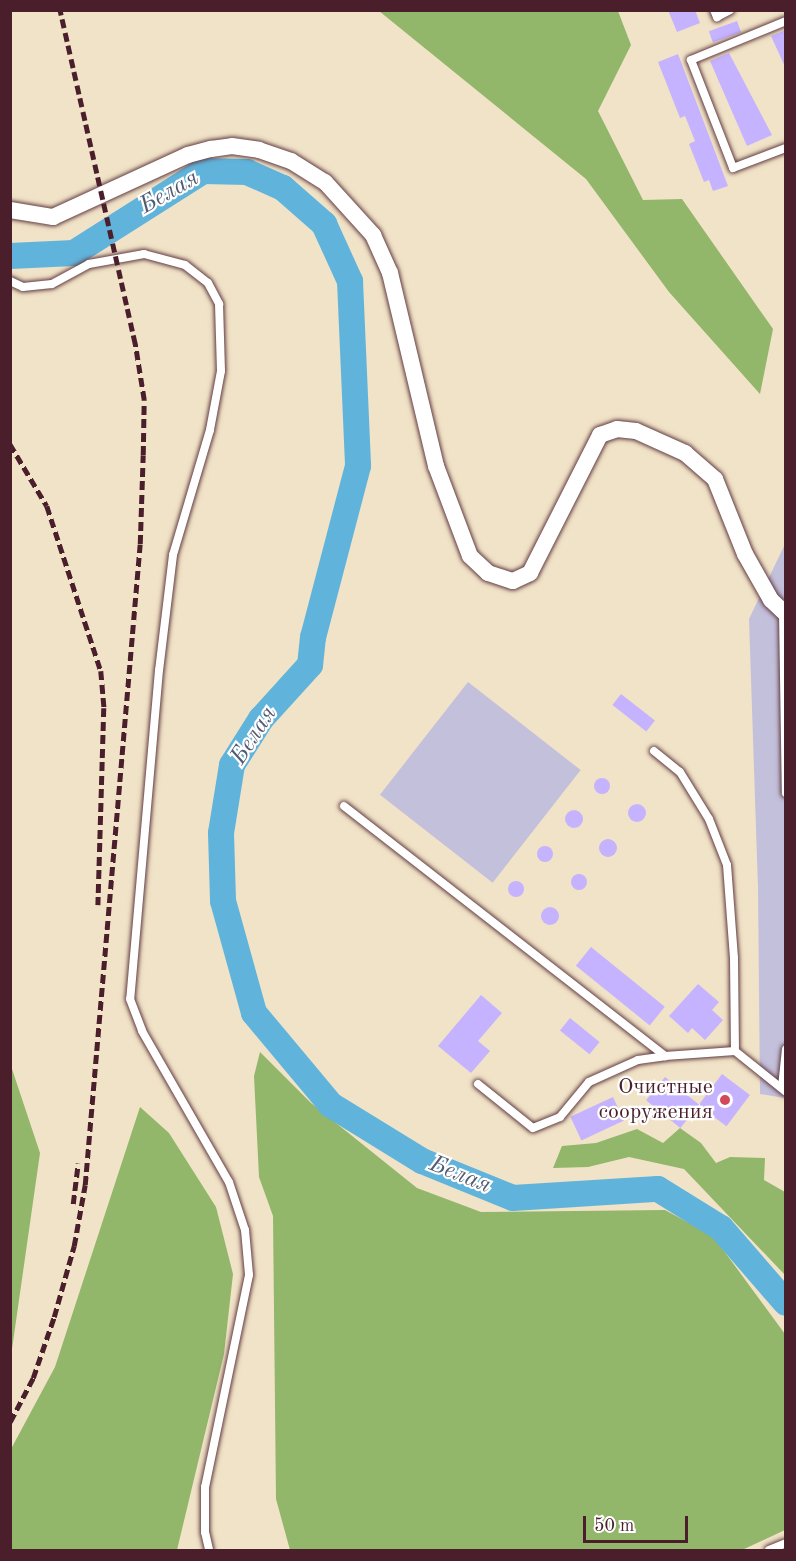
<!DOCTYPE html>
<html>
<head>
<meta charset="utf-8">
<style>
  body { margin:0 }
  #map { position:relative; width:796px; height:1561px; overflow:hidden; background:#f1e3c7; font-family:"Old Standard TT",serif }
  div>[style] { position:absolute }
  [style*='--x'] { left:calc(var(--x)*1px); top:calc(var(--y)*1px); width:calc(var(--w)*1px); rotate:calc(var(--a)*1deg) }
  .industrial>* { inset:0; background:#c3c0db; transform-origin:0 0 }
  .forest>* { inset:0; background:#92b66a }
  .river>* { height:26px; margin:-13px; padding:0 13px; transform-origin:13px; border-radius:13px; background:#60b4dc }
  .building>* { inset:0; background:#c5b3ff; transform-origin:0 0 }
  .round { border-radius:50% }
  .roads { filter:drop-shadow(0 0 2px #633c42) drop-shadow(0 0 2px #633c42) }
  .lane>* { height:8px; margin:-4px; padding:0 4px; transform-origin:4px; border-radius:4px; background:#fff }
  .street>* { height:16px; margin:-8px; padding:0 8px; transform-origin:8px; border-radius:8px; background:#fff }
  .rail>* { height:4.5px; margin-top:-2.25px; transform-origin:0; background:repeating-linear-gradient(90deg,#4a1f2b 0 9px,transparent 0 13.5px) }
  .dots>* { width:16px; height:16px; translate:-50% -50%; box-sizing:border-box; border:3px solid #fff; border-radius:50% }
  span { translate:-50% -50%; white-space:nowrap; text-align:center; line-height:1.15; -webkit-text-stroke:4.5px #fff; paint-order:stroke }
  .poi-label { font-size:22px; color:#4a1f2b }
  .right { translate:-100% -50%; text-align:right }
  .water-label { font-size:24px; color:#535b72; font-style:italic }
  .frame { position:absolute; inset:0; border:12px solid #4a1f2b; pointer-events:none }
  .scale { position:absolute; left:583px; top:1516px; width:105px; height:27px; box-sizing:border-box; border:3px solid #4a1f2b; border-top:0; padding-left:8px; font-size:18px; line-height:21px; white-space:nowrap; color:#4a1f2b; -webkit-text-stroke:4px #fff; paint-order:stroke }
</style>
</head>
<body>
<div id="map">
  <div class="industrial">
    <div style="clip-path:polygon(785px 544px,785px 1098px,760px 1094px,758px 888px,749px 619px)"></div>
    <div style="left:468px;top:682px;width:143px;height:143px;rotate:38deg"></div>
  </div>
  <div class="forest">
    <div style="clip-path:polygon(379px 11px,618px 11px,631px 45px,598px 111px,643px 200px,682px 199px,773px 329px,760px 394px,669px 292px,586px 179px)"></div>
    <div style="clip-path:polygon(260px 1052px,311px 1103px,417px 1188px,481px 1212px,665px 1210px,713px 1236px,785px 1334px,785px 1530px,742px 1550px,290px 1550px,276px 1499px,273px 1216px,259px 1177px,254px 1076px)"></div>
    <div style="clip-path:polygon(10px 1063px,40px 1153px,12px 1349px,10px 1349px)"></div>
    <div style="clip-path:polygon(140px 1107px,169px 1133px,216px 1207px,233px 1274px,224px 1354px,177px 1550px,11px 1550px,11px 1449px,55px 1367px)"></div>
    <div style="clip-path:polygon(680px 1128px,701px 1143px,716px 1163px,730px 1157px,765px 1158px,764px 1180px,785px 1192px,785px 1275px,684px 1169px,629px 1157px,588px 1167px,553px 1168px,562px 1146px,596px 1143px,637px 1129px,663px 1143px)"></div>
  </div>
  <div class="river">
    <div style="--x:10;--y:256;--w:64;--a:-2.7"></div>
    <div style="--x:74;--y:253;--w:153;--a:-32.4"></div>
    <div style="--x:203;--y:171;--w:44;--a:1.3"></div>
    <div style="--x:247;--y:172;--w:39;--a:24"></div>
    <div style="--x:283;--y:188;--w:55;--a:41.3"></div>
    <div style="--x:324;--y:224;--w:63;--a:65.5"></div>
    <div style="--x:350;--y:281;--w:185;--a:87.5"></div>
    <div style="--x:358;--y:466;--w:177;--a:104.7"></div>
    <div style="--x:313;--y:637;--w:28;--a:96"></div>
    <div style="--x:310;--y:665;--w:73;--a:132.2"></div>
    <div style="--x:261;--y:719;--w:54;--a:122.2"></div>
    <div style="--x:232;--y:765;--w:69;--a:99.2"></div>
    <div style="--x:221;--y:833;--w:68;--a:88.3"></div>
    <div style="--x:223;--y:901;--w:116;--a:74.5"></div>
    <div style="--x:254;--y:1013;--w:120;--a:50.1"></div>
    <div style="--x:331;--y:1105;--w:107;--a:31.6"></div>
    <div style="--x:422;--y:1161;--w:98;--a:22.1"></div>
    <div style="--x:513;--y:1198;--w:145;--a:-3.6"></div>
    <div style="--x:658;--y:1189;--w:74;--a:31.8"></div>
    <div style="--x:721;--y:1228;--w:99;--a:49.1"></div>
  </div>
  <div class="building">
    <div style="clip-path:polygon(668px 10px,695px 10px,700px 23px,677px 32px)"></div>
    <div style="left:737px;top:21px;width:12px;height:30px;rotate:70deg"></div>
    <div style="clip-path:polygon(786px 30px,786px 69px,771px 36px)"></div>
    <div style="clip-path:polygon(729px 53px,772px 135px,747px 146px,710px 61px)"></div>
    <div style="clip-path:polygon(678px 54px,728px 186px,713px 191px,709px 180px,704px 182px,689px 144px,695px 141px,685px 116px,680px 118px,658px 62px)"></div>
    <div style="left:621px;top:694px;width:43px;height:14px;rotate:38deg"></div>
    <div class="round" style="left:594px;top:778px;width:16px;height:16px"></div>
    <div class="round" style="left:628px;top:804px;width:18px;height:18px"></div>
    <div class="round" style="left:565px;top:810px;width:18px;height:18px"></div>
    <div class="round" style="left:599px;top:839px;width:18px;height:18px"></div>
    <div class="round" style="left:537px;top:846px;width:16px;height:16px"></div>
    <div class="round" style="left:571px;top:874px;width:16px;height:16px"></div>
    <div class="round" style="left:508px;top:881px;width:16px;height:16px"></div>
    <div class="round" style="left:541px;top:907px;width:18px;height:18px"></div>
    <div style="left:591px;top:947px;width:95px;height:24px;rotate:39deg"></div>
    <div style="clip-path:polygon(698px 984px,719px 1002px,712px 1010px,723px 1020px,705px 1040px,692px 1028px,688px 1033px,669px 1016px)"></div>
    <div style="clip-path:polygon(481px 995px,502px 1013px,478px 1041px,490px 1051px,471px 1073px,438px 1046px)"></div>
    <div style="left:570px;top:1018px;width:38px;height:16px;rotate:39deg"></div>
    <div style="left:722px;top:1074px;width:35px;height:39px;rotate:37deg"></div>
    <div style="left:665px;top:1077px;width:44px;height:30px;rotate:39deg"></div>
    <div style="left:613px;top:1097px;width:26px;height:47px;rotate:65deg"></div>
  </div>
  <div class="roads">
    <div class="lane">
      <div style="--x:714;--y:10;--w:8;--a:67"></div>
      <div style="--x:717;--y:17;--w:15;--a:-28"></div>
      <div style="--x:786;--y:21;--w:103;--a:157.7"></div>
      <div style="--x:691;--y:60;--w:116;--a:68.7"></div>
      <div style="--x:733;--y:168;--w:57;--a:-20.7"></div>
      <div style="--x:10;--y:281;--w:14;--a:25"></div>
      <div style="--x:23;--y:287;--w:29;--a:-6"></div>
      <div style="--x:52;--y:284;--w:42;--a:-28.4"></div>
      <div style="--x:89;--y:264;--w:56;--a:-10.3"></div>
      <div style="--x:144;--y:254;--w:42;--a:15"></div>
      <div style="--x:185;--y:265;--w:29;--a:38"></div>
      <div style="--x:208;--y:283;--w:24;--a:62"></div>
      <div style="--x:219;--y:304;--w:67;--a:88.3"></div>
      <div style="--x:221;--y:371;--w:60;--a:100.6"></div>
      <div style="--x:210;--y:430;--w:130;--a:106.5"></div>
      <div style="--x:173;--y:555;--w:116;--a:96.9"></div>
      <div style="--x:159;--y:670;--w:330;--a:95"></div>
      <div style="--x:130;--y:999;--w:34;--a:69"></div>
      <div style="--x:142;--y:1031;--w:174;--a:60.1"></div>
      <div style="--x:229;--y:1182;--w:51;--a:71.6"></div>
      <div style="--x:245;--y:1230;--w:45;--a:84.9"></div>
      <div style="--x:249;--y:1275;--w:217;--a:101.7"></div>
      <div style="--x:205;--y:1487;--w:45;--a:90"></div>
      <div style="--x:205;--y:1532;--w:18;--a:77"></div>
      <div style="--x:783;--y:612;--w:181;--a:89.1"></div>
      <div style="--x:654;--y:751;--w:33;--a:39"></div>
      <div style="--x:680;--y:772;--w:55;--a:58.3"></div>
      <div style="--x:709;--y:819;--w:49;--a:68.6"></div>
      <div style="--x:727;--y:865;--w:93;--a:85.7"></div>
      <div style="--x:734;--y:958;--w:93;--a:89.4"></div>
      <div style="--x:344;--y:806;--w:407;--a:37.9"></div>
      <div style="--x:478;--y:1084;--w:70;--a:38.7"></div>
      <div style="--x:533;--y:1128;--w:29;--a:-22"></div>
      <div style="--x:560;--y:1117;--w:45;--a:-50.4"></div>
      <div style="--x:589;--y:1082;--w:54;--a:-24.2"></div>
      <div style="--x:638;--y:1060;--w:27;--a:-8"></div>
      <div style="--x:665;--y:1056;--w:70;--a:-4.1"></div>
      <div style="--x:735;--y:1051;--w:65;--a:38.8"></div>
      <div style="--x:782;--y:1087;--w:38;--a:-84"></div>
      <div style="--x:769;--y:1550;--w:18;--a:-22"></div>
    </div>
    <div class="street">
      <div style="--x:10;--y:210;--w:44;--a:9.2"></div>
      <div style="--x:53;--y:217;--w:149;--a:-24.7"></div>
      <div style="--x:188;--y:155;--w:24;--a:-15"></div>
      <div style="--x:211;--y:149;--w:21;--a:-8"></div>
      <div style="--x:232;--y:146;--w:27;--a:8"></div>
      <div style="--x:259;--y:150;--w:34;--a:19"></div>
      <div style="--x:291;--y:161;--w:40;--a:32"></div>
      <div style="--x:325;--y:182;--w:72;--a:47.8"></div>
      <div style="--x:373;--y:235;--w:42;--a:65.9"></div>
      <div style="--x:390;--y:273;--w:198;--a:76.6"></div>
      <div style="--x:436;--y:466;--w:96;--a:69.3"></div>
      <div style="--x:470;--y:556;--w:25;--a:43"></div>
      <div style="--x:488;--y:573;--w:26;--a:18"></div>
      <div style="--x:513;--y:581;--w:19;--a:-25"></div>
      <div style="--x:530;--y:573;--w:155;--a:-63.1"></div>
      <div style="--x:600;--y:435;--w:18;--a:-19"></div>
      <div style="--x:617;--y:429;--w:19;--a:6"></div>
      <div style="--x:636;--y:431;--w:54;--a:24.2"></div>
      <div style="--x:685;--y:453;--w:40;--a:41"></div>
      <div style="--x:715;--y:479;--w:81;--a:68.2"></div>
      <div style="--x:745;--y:554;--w:53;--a:60.5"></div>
      <div style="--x:771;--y:600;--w:21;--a:43"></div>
    </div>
  </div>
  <div class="rail">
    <div style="--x:10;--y:444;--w:72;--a:59.2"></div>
    <div style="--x:47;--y:506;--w:174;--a:71.9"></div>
    <div style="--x:101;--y:671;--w:37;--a:85"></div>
    <div style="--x:104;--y:708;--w:197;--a:91.7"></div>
    <div style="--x:73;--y:1204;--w:41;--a:-83"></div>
    <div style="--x:10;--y:1422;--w:50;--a:-62.4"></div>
    <div style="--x:33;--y:1378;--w:65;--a:-71"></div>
    <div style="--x:54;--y:1317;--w:74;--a:-74.3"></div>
    <div style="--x:74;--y:1246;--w:62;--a:-79.8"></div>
    <div style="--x:85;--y:1185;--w:643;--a:-85.1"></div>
    <div style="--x:140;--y:544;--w:89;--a:-88.1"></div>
    <div style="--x:143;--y:455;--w:55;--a:-89"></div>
    <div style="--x:144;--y:400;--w:57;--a:-99.1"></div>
    <div style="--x:135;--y:344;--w:342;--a:-102.7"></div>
  </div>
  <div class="dots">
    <div style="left:725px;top:1100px;background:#d1495b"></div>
  </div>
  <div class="poi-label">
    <span class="right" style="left:713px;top:1100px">Очистные<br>сооружения</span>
  </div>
  <div class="water-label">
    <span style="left:170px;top:193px;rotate:-30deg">Белая</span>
    <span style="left:255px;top:736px;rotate:-57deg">Белая</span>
    <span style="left:460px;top:1176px;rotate:22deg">Белая</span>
  </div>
  <div class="frame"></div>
  <div class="scale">50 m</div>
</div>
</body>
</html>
